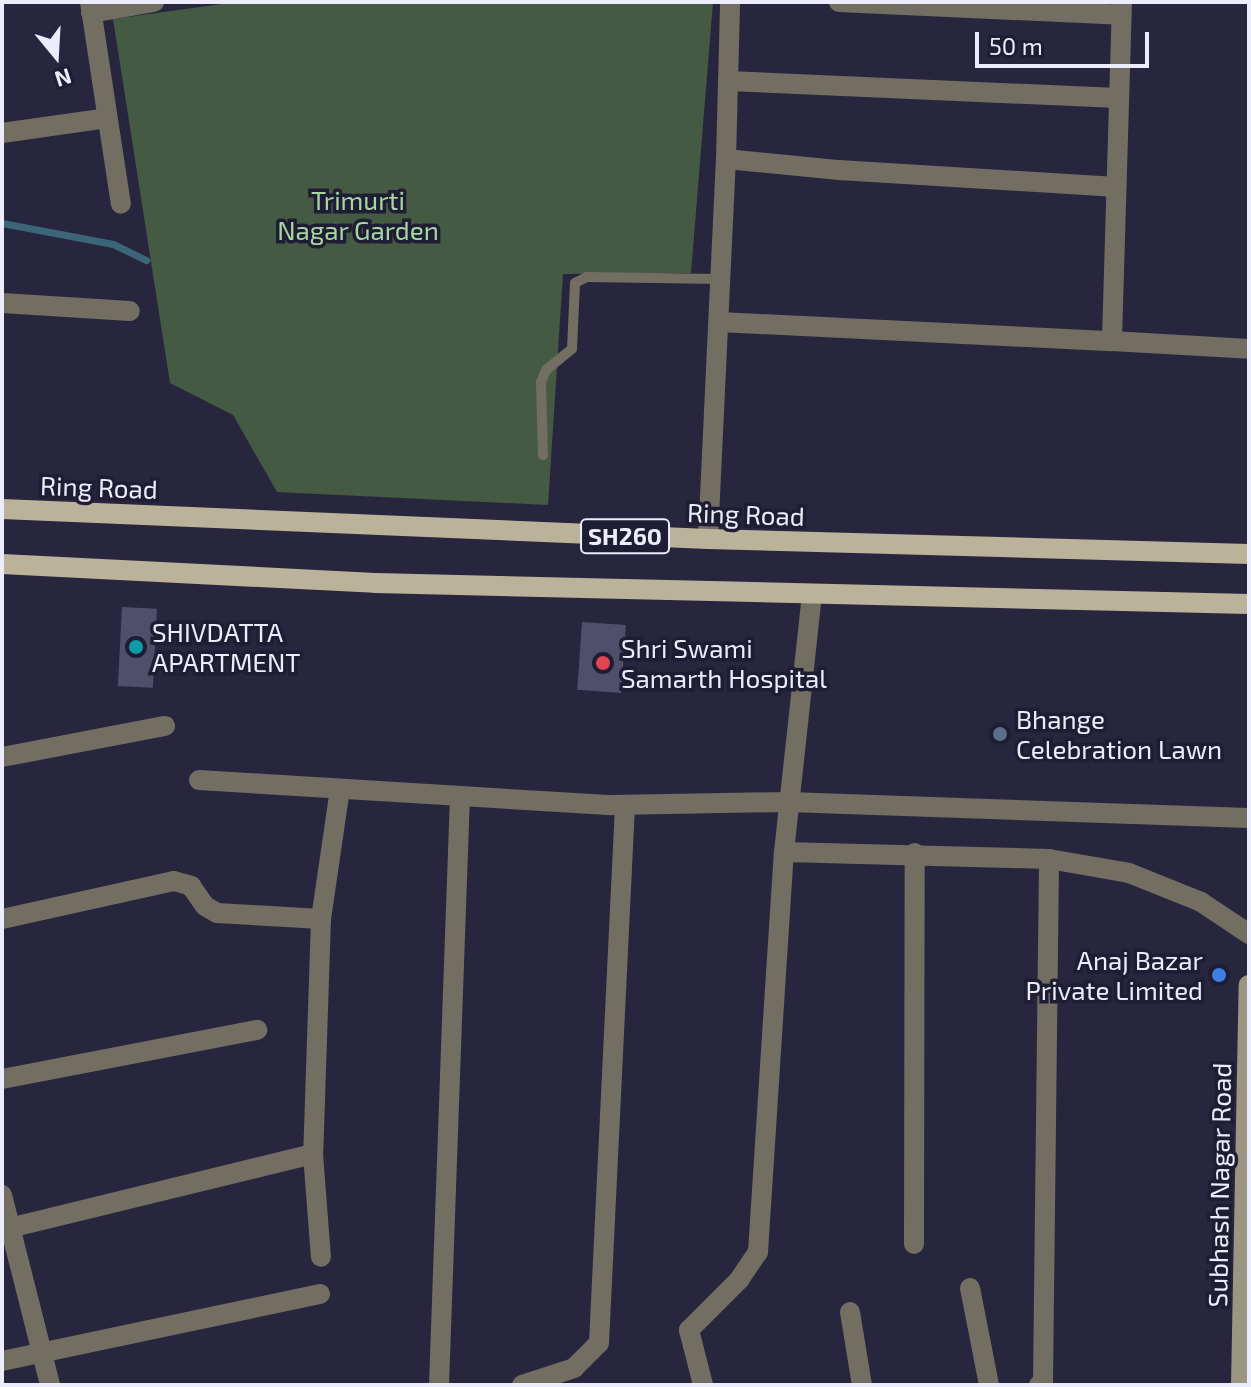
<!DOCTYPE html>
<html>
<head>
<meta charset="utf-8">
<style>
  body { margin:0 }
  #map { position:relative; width:1251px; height:1387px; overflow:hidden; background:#28263e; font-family:"Exo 2",sans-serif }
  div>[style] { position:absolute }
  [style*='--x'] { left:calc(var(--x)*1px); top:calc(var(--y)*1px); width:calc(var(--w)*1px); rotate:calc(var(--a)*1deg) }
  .green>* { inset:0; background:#445a43 }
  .stream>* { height:7px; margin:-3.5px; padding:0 3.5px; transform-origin:3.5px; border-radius:3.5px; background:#3b6678 }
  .building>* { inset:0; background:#504f69; transform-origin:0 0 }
  .lane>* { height:10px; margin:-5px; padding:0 5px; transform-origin:5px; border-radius:5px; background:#726e62 }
  .street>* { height:20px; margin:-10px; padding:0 10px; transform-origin:10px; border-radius:10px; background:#726e62 }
  .secondary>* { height:20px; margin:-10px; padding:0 10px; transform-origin:10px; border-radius:10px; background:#9b9581 }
  .primary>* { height:20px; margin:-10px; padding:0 10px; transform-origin:10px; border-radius:10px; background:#bbb399 }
  .dots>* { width:22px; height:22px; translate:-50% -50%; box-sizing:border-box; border:4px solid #1e1d34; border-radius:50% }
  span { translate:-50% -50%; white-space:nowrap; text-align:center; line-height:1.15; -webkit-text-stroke:7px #1e1d34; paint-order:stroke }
  .shield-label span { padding:2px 6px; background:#1e1d34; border:2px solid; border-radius:6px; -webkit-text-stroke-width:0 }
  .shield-label { font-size:24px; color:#ececfc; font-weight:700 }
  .park-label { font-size:26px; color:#a7d6a2 }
  .street-label { font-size:26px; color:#ececfc }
  .poi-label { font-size:26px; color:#ececfc }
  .left { translate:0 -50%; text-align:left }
  .right { translate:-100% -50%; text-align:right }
  .frame { position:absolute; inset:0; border:4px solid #ececfc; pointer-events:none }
  .north { position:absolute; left:16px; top:16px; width:80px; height:80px; -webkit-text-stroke:6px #1e1d34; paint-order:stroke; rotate:162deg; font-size:22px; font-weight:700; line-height:32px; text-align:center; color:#ececfc }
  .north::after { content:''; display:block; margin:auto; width:28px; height:36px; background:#ececfc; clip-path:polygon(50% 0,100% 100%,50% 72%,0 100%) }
  .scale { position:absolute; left:975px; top:32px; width:174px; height:36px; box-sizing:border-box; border:4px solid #ececfc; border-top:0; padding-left:10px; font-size:24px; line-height:28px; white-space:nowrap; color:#ececfc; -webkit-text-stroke:6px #1e1d34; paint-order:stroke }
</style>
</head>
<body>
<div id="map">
  <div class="green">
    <div style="clip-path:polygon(236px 2px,713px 2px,691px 273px,563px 274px,548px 505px,277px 492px,233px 415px,170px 383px,113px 19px)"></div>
  </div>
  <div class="stream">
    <div style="--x:2;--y:223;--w:113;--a:10.7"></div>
    <div style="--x:113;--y:244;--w:37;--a:26"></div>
  </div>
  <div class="building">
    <div style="left:122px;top:607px;width:35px;height:79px;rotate:3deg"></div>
    <div style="left:582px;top:622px;width:44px;height:68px;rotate:4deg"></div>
  </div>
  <div class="lane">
    <div style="--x:543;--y:455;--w:73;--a:-91.6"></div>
    <div style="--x:541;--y:382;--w:13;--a:-67"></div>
    <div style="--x:546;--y:370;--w:33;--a:-39"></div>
    <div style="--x:572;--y:349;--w:66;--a:-87.4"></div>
    <div style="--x:575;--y:283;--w:13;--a:-27"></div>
    <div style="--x:587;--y:277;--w:134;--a:0.9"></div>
  </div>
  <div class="street">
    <div style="--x:90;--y:2;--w:204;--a:81.3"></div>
    <div style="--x:839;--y:2;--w:282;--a:2.6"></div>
    <div style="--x:1122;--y:2;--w:339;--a:91.7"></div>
    <div style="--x:1112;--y:341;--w:137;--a:3.3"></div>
    <div style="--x:91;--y:13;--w:64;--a:-9.9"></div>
    <div style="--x:728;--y:81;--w:390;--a:2.5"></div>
    <div style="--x:2;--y:133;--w:106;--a:-8.1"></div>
    <div style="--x:726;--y:159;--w:114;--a:5.6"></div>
    <div style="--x:839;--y:170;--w:278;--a:3.5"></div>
    <div style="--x:2;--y:303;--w:128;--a:3.6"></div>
    <div style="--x:719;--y:322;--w:393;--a:2.8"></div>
    <div style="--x:708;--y:539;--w:380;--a:-87.3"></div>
    <div style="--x:726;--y:159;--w:157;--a:-88.5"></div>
    <div style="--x:2;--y:757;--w:166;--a:-10.8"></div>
    <div style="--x:199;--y:780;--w:414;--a:3.5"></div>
    <div style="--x:612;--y:805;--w:176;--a:-1"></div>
    <div style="--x:788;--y:802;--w:461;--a:2"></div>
    <div style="--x:784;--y:852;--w:259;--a:-83.8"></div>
    <div style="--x:2;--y:919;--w:176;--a:-12.5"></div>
    <div style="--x:174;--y:881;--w:18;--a:16"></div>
    <div style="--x:191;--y:886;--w:24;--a:55"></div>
    <div style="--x:205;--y:906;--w:14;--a:30"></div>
    <div style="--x:217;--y:913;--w:104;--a:3.3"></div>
    <div style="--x:321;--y:919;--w:235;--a:91.9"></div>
    <div style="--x:313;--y:1154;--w:320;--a:166.3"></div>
    <div style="--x:321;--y:919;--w:131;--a:-81.7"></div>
    <div style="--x:2;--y:1079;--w:260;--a:-10.9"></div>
    <div style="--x:313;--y:1154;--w:103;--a:85.6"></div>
    <div style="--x:2;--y:1195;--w:196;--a:75.8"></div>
    <div style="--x:914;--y:1244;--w:391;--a:-89.9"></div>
    <div style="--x:970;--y:1288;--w:99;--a:78.9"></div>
    <div style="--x:850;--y:1312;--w:74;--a:80.7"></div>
    <div style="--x:2;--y:1361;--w:325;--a:-11.9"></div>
    <div style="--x:439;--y:1385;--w:589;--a:-87.96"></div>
    <div style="--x:522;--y:1385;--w:55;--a:-18.1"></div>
    <div style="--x:574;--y:1368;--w:35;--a:-45"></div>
    <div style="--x:599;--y:1343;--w:539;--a:-87.23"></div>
    <div style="--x:703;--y:1385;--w:57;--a:-104.3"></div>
    <div style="--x:689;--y:1330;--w:71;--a:-45"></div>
    <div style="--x:739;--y:1280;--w:34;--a:-56"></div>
    <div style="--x:758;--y:1252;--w:401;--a:-86.3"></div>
    <div style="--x:784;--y:852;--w:265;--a:1.5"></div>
    <div style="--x:1039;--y:1385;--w:5;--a:-37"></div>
    <div style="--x:1043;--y:1382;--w:523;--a:-89.34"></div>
    <div style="--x:1049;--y:859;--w:81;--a:9.9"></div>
    <div style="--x:1129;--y:873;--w:78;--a:21.9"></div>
    <div style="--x:1201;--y:902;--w:58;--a:33.7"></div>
  </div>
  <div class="secondary">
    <div style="--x:1241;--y:1385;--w:400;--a:-88.9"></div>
  </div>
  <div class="primary">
    <div style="--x:2;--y:509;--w:707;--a:2.43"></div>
    <div style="--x:708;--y:539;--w:541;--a:1.59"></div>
    <div style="--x:2;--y:564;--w:373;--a:2.9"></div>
    <div style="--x:375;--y:583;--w:874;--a:1.38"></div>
  </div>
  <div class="dots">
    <div style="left:136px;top:647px;background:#0f9aa8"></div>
    <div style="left:603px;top:663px;background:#e0444e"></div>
    <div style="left:1000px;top:734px;background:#5c6f8a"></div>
    <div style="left:1219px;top:975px;background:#3f7fe0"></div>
  </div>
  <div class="shield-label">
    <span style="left:625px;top:536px">SH260</span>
  </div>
  <div class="park-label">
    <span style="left:358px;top:215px">Trimurti<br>Nagar Garden</span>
  </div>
  <div class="street-label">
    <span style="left:99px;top:487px;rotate:2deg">Ring Road</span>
    <span style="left:746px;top:514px;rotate:2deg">Ring Road</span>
    <span style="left:1219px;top:1185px;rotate:-89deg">Subhash Nagar Road</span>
  </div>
  <div class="poi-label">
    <span class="left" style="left:152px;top:647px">SHIVDATTA<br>APARTMENT</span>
    <span class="left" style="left:621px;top:663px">Shri Swami<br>Samarth Hospital</span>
    <span class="left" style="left:1016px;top:734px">Bhange<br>Celebration Lawn</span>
    <span class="right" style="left:1203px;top:975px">Anaj Bazar<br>Private Limited</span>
  </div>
  <div class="frame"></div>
  <div class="north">N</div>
  <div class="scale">50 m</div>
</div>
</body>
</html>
